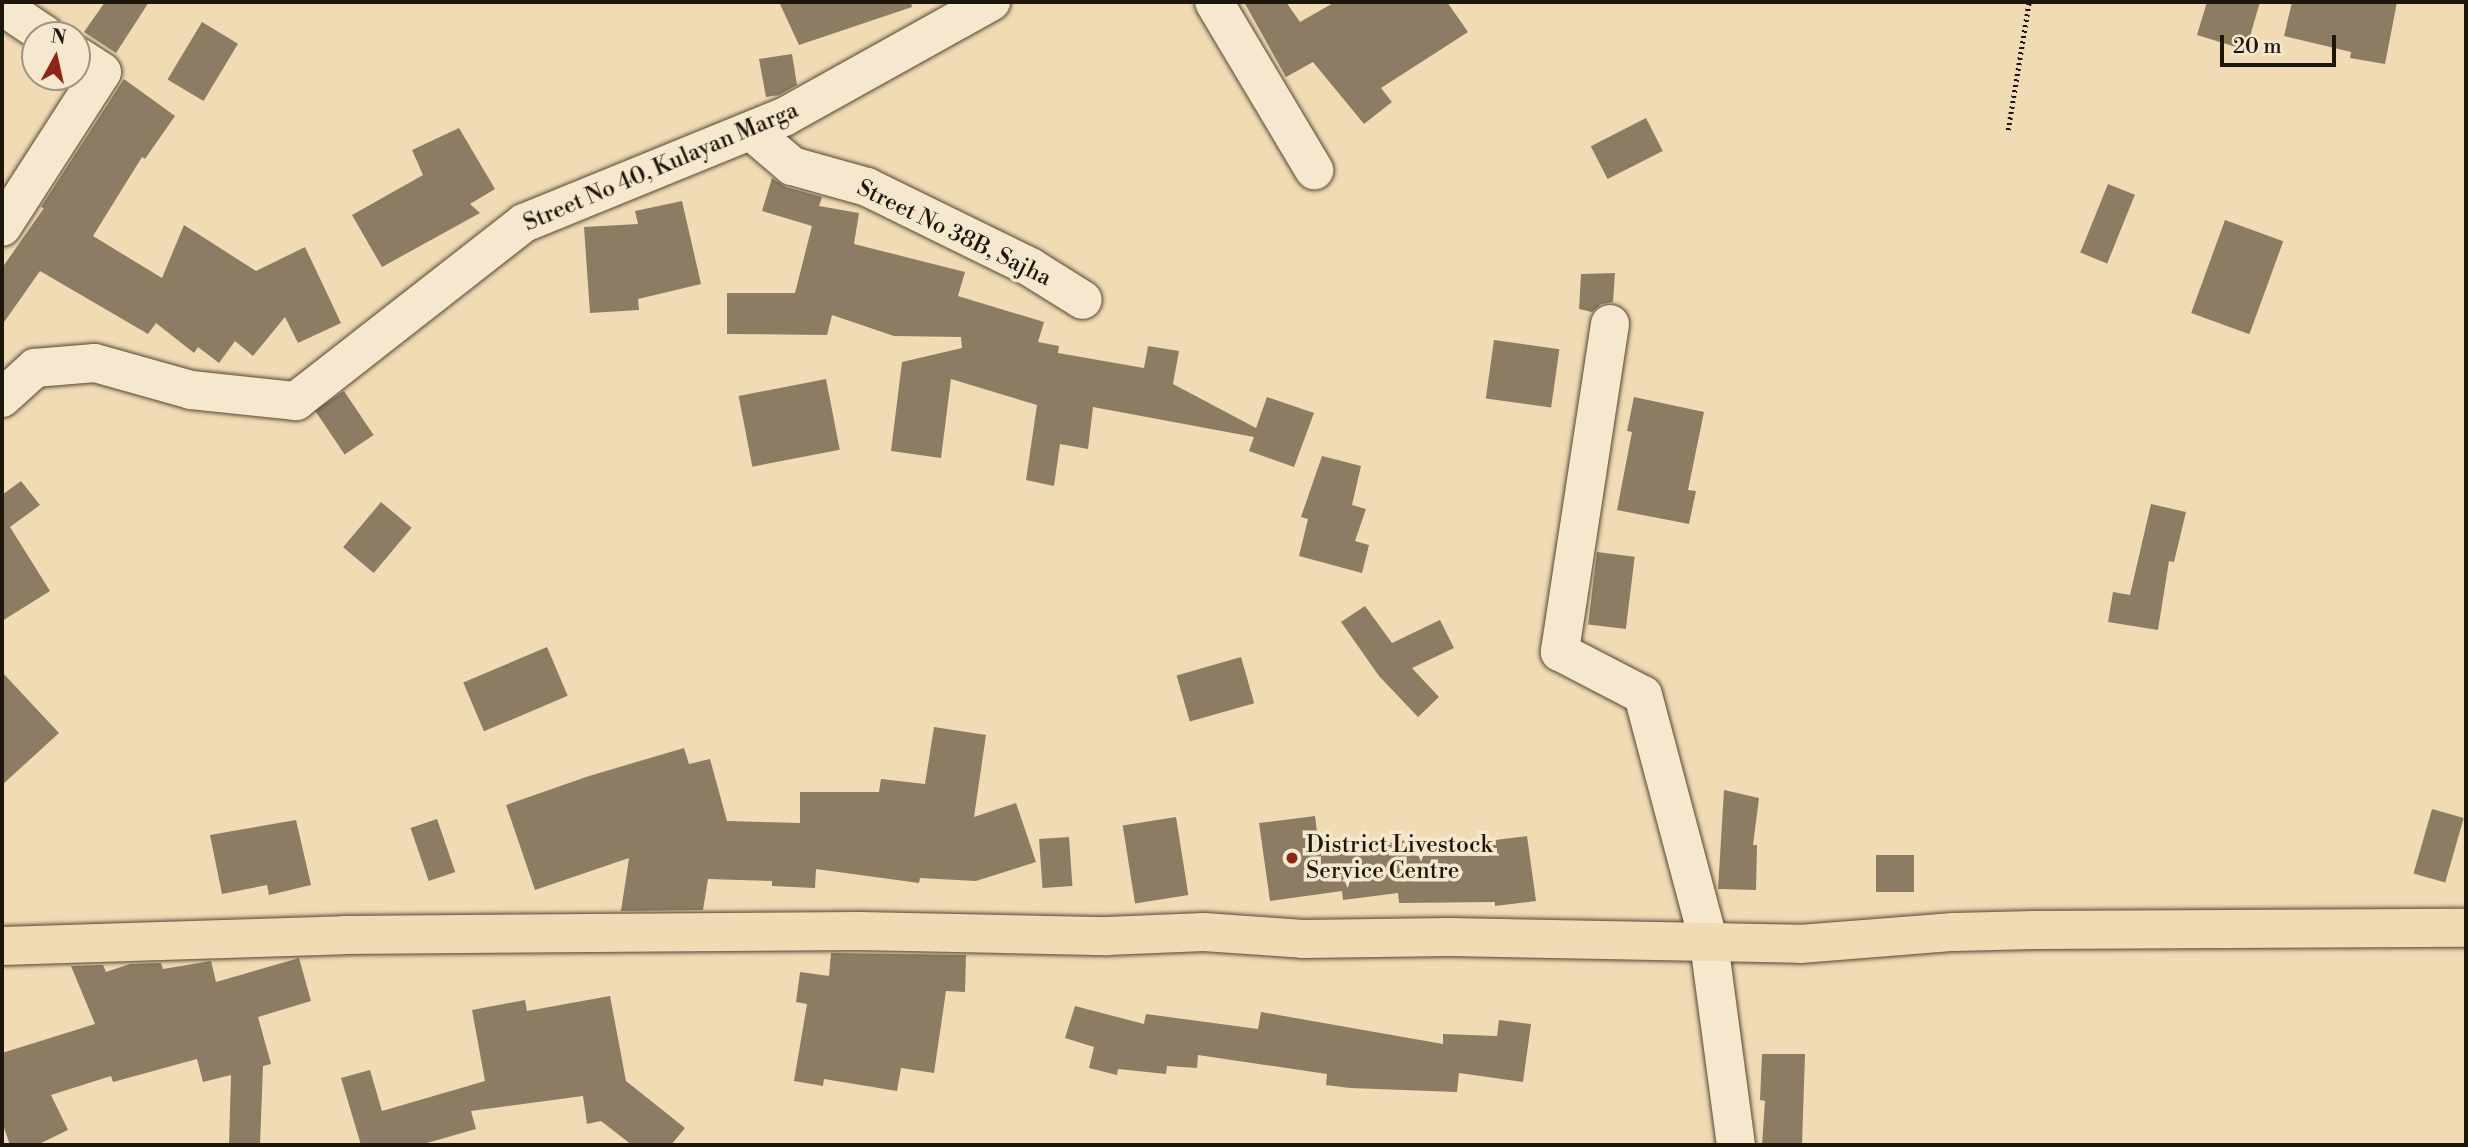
<!DOCTYPE html>
<html>
<head>
<meta charset="utf-8">
<style>
  body { margin:0 }
  #map { position:relative; width:2468px; height:1147px; overflow:hidden; background:#f1dbb4; font-family:"Libre Bodoni",serif }
  div>[style] { position:absolute }
  [style*='--x'] { left:calc(var(--x)*1px); top:calc(var(--y)*1px); width:calc(var(--w)*1px); rotate:calc(var(--a)*1deg) }
  .building>* { inset:0; background:#8c7c63; transform-origin:0 0 }
  .path>* { height:4.5px; margin-top:-2.25px; transform-origin:0; background:repeating-linear-gradient(90deg,#1e160b 0 2px,transparent 0 5.5px) }
  .roads { filter:drop-shadow(0 0 2px #534735) drop-shadow(0 0 2px #534735) }
  .minor>* { height:38px; margin:-19px; padding:0 19px; transform-origin:19px; border-radius:19px; background:#f6e8ce }
  .major>* { height:38px; margin:-19px; padding:0 19px; transform-origin:19px; border-radius:19px; background:#f1dbb4 }
  .dots>* { width:19px; height:19px; translate:-50% -50%; box-sizing:border-box; border:4px solid #f6e8ce; border-radius:50% }
  span { translate:-50% -50%; white-space:nowrap; text-align:center; line-height:1.15; -webkit-text-stroke:7px #f6e8ce; paint-order:stroke }
  .street-label { font-size:23px; color:#1e160b }
  .poi-label { font-size:23px; color:#1e160b }
  .left { translate:0 -50%; text-align:left }
  .frame { position:absolute; inset:0; border:4px solid #1e160b; pointer-events:none }
  .north { position:absolute; left:21px; top:21px; width:70px; height:70px; box-sizing:border-box; background:#f6e8ce; border:2px solid #a09480; border-radius:50%; rotate:8deg; font-size:19px; font-weight:700; line-height:28px; text-align:center; color:#1e160b }
  .north::after { content:''; display:block; margin:auto; width:24px; height:32px; background:#8f2418; clip-path:polygon(50% 0,100% 100%,50% 72%,0 100%) }
  .scale { position:absolute; left:2220px; top:35px; width:116px; height:32px; box-sizing:border-box; border:4px solid #1e160b; border-top:0; padding-left:9px; font-size:21px; line-height:24px; white-space:nowrap; color:#1e160b; -webkit-text-stroke:5px #f6e8ce; paint-order:stroke }
</style>
</head>
<body>
<div id="map">
  <div class="building">
    <div style="clip-path:polygon(105px 2px,149px 2px,116px 53px,84px 32px)"></div>
    <div style="clip-path:polygon(779px 2px,911px 2px,912px 7px,799px 45px)"></div>
    <div style="clip-path:polygon(1244px 2px,1286px 2px,1300px 22px,1335px 2px,1447px 2px,1468px 32px,1381px 88px,1392px 102px,1364px 124px,1313px 62px,1286px 77px)"></div>
    <div style="clip-path:polygon(2207px 2px,2260px 2px,2246px 50px,2197px 35px)"></div>
    <div style="clip-path:polygon(2292px 2px,2397px 2px,2385px 64px,2350px 58px,2351px 52px,2284px 36px)"></div>
    <div style="left:202px;top:22px;width:42px;height:67px;rotate:31deg"></div>
    <div style="clip-path:polygon(792px 54px,797px 85px,779px 95px,766px 97px,759px 59px)"></div>
    <div style="clip-path:polygon(124px 79px,175px 116px,145px 159px,142px 157px,93px 236px,162px 278px,184px 225px,256px 271px,305px 247px,341px 323px,298px 343px,285px 317px,253px 356px,235px 341px,219px 363px,198px 347px,194px 353px,156px 323px,148px 334px,40px 271px,2px 325px,2px 268px,44px 208px,41px 207px)"></div>
    <div style="left:1646px;top:118px;width:37px;height:62px;rotate:63deg"></div>
    <div style="clip-path:polygon(459px 128px,495px 189px,470px 204px,480px 213px,382px 267px,352px 215px,423px 175px,412px 150px)"></div>
    <div style="clip-path:polygon(772px 178px,786px 187px,822px 197px,819px 206px,859px 213px,854px 244px,965px 272px,958px 296px,1044px 322px,1038px 342px,1059px 346px,1058px 353px,1144px 368px,1148px 346px,1179px 351px,1173px 384px,1256px 428px,1267px 397px,1314px 413px,1294px 467px,1249px 451px,1254px 437px,1093px 407px,1088px 449px,1060px 444px,1054px 486px,1026px 480px,1037px 405px,951px 379px,941px 458px,891px 451px,902px 362px,962px 348px,961px 337px,894px 336px,832px 315px,827px 335px,727px 334px,727px 293px,795px 293px,812px 226px,762px 211px)"></div>
    <div style="left:2108px;top:184px;width:29px;height:74px;rotate:22deg"></div>
    <div style="clip-path:polygon(682px 201px,701px 284px,638px 299px,639px 310px,590px 313px,584px 227px,638px 224px,635px 211px)"></div>
    <div style="left:2225px;top:220px;width:62px;height:99px;rotate:20deg"></div>
    <div style="clip-path:polygon(1615px 273px,1613px 302px,1601px 304px,1592px 312px,1579px 309px,1581px 274px)"></div>
    <div style="left:1494px;top:340px;width:66px;height:59px;rotate:8deg"></div>
    <div style="left:826px;top:379px;width:72px;height:89px;rotate:79deg"></div>
    <div style="left:344px;top:391px;width:53px;height:35px;rotate:56deg"></div>
    <div style="clip-path:polygon(1634px 397px,1704px 412px,1688px 490px,1696px 491px,1689px 524px,1617px 510px,1632px 432px,1627px 431px)"></div>
    <div style="clip-path:polygon(1322px 456px,1361px 466px,1352px 505px,1366px 509px,1355px 541px,1369px 545px,1362px 573px,1299px 556px,1308px 519px,1301px 517px)"></div>
    <div style="clip-path:polygon(21px 481px,40px 505px,10px 527px,50px 591px,2px 621px,2px 495px)"></div>
    <div style="left:381px;top:502px;width:40px;height:59px;rotate:40deg"></div>
    <div style="clip-path:polygon(2151px 504px,2186px 512px,2174px 562px,2169px 561px,2158px 630px,2108px 622px,2113px 592px,2130px 595px)"></div>
    <div style="left:1597px;top:552px;width:38px;height:73px;rotate:7deg"></div>
    <div style="clip-path:polygon(1365px 606px,1392px 643px,1440px 620px,1454px 648px,1412px 668px,1439px 697px,1418px 717px,1379px 676px,1341px 622px)"></div>
    <div style="left:547px;top:647px;width:53px;height:91px;rotate:67deg"></div>
    <div style="left:1241px;top:657px;width:48px;height:67px;rotate:74deg"></div>
    <div style="clip-path:polygon(2px 672px,59px 733px,2px 785px)"></div>
    <div style="clip-path:polygon(934px 727px,986px 735px,974px 817px,1016px 803px,1036px 862px,976px 881px,920px 878px,919px 883px,816px 869px,815px 888px,772px 886px,772px 881px,708px 879px,703px 910px,621px 911px,629px 858px,535px 890px,506px 805px,589px 776px,684px 748px,689px 764px,710px 759px,727px 821px,800px 823px,800px 792px,879px 792px,881px 779px,925px 784px)"></div>
    <div style="clip-path:polygon(1724px 790px,1759px 798px,1753px 845px,1757px 845px,1756px 890px,1718px 889px)"></div>
    <div style="left:2432px;top:809px;width:33px;height:67px;rotate:16deg"></div>
    <div style="clip-path:polygon(1315px 816px,1319px 847px,1371px 840px,1372px 845px,1417px 839px,1420px 856px,1489px 856px,1487px 841px,1527px 836px,1536px 901px,1495px 906px,1495px 902px,1399px 903px,1398px 893px,1343px 900px,1342px 891px,1270px 901px,1259px 823px)"></div>
    <div style="left:1176px;top:817px;width:79px;height:54px;rotate:81deg"></div>
    <div style="left:437px;top:819px;width:56px;height:28px;rotate:71deg"></div>
    <div style="clip-path:polygon(296px 820px,311px 885px,269px 895px,267px 885px,222px 894px,210px 835px)"></div>
    <div style="left:1069px;top:837px;width:49px;height:30px;rotate:86deg"></div>
    <div style="left:1876px;top:855px;width:38px;height:37px"></div>
    <div style="clip-path:polygon(831px 953px,966px 955px,965px 992px,946px 991px,934px 1073px,901px 1068px,897px 1091px,824px 1079px,823px 1086px,794px 1081px,807px 1004px,796px 1002px,800px 972px,829px 976px)"></div>
    <div style="clip-path:polygon(299px 958px,311px 1001px,258px 1017px,271px 1064px,263px 1066px,260px 1145px,229px 1145px,231px 1075px,203px 1082px,197px 1059px,113px 1082px,111px 1076px,51px 1095px,68px 1130px,37px 1145px,10px 1145px,2px 1122px,2px 1053px,95px 1024px,71px 966px,103px 965px,106px 972px,130px 964px,161px 963px,163px 969px,211px 961px,216px 982px)"></div>
    <div style="clip-path:polygon(610px 996px,626px 1081px,685px 1128px,671px 1145px,632px 1145px,601px 1121px,587px 1124px,583px 1096px,471px 1111px,476px 1129px,420px 1145px,361px 1145px,341px 1078px,370px 1070px,382px 1111px,485px 1081px,472px 1010px,525px 1000px,527px 1011px)"></div>
    <div style="clip-path:polygon(1075px 1006px,1144px 1024px,1146px 1014px,1258px 1029px,1261px 1012px,1443px 1044px,1443px 1034px,1497px 1036px,1499px 1020px,1531px 1024px,1523px 1082px,1459px 1073px,1457px 1092px,1350px 1088px,1326px 1085px,1327px 1074px,1198px 1055px,1197px 1068px,1167px 1066px,1166px 1074px,1118px 1069px,1117px 1075px,1089px 1068px,1094px 1047px,1065px 1038px)"></div>
    <div style="clip-path:polygon(1762px 1054px,1805px 1054px,1802px 1145px,1762px 1145px,1765px 1101px,1760px 1100px)"></div>
  </div>
  <div class="path">
    <div style="--x:2008;--y:130;--w:130;--a:-80.7"></div>
  </div>
  <div class="roads">
    <div class="minor">
      <div style="--x:1214;--y:2;--w:196;--a:59.2"></div>
      <div style="--x:2;--y:6;--w:52;--a:34"></div>
      <div style="--x:751;--y:131;--w:54;--a:40.5"></div>
      <div style="--x:792;--y:166;--w:78;--a:15.6"></div>
      <div style="--x:867;--y:187;--w:182;--a:26.1"></div>
      <div style="--x:1030;--y:267;--w:62;--a:31.9"></div>
      <div style="--x:2;--y:227;--w:184;--a:-57.2"></div>
      <div style="--x:102;--y:72;--w:30;--a:-147"></div>
      <div style="--x:1610;--y:324;--w:332;--a:98.7"></div>
      <div style="--x:1560;--y:652;--w:93;--a:27.4"></div>
      <div style="--x:1643;--y:695;--w:257;--a:75.1"></div>
      <div style="--x:1709;--y:943;--w:204;--a:82.4"></div>
      <div style="--x:2;--y:398;--w:45;--a:-42.3"></div>
      <div style="--x:35;--y:368;--w:60;--a:-4.8"></div>
      <div style="--x:95;--y:363;--w:100;--a:15.7"></div>
      <div style="--x:191;--y:390;--w:106;--a:6"></div>
      <div style="--x:296;--y:401;--w:289;--a:-38"></div>
      <div style="--x:524;--y:223;--w:281;--a:-22.2"></div>
      <div style="--x:784;--y:117;--w:237;--a:-29.1"></div>
    </div>
    <div class="major">
      <div style="--x:2;--y:946;--w:342;--a:-1.8"></div>
      <div style="--x:344;--y:935;--w:515;--a:-0.45"></div>
      <div style="--x:859;--y:931;--w:248;--a:1.2"></div>
      <div style="--x:1107;--y:936;--w:97;--a:-2.4"></div>
      <div style="--x:1204;--y:932;--w:99;--a:4"></div>
      <div style="--x:1303;--y:939;--w:146;--a:-0.8"></div>
      <div style="--x:1449;--y:937;--w:351;--a:1.1"></div>
      <div style="--x:1800;--y:944;--w:154;--a:-4.5"></div>
      <div style="--x:1954;--y:932;--w:80;--a:-1.4"></div>
      <div style="--x:2034;--y:930;--w:432;--a:-0.3"></div>
    </div>
  </div>
  <div class="dots">
    <div style="left:1292px;top:858px;background:#8f2418"></div>
  </div>
  <div class="street-label">
    <span style="left:661px;top:167px;rotate:-23deg">Street No 40, Kulayan Marga</span>
    <span style="left:954px;top:233px;rotate:26deg">Street No 38B, Sajha</span>
  </div>
  <div class="poi-label">
    <span class="left" style="left:1306px;top:858px">District Livestock<br>Service Centre</span>
  </div>
  <div class="frame"></div>
  <div class="north">N</div>
  <div class="scale">20 m</div>
</div>
</body>
</html>
